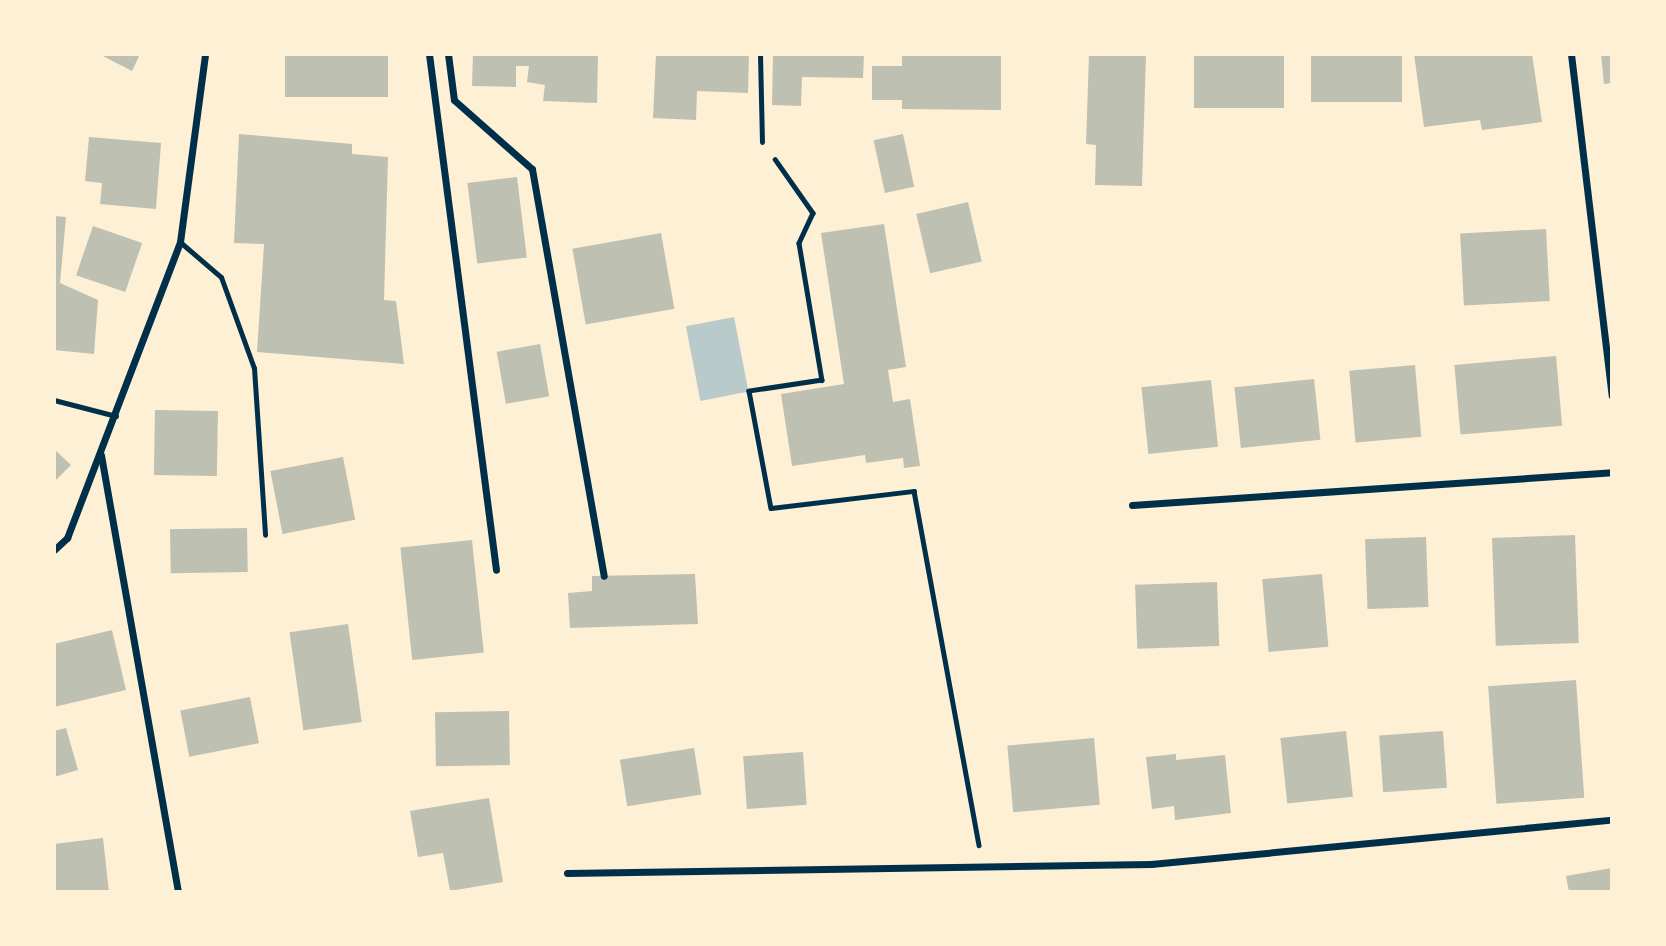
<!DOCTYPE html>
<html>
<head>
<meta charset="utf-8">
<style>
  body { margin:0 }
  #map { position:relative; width:1666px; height:946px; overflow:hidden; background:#fdf0d5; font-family:Roboto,sans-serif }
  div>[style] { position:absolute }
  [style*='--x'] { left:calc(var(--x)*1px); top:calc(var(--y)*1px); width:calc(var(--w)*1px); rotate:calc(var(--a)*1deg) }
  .green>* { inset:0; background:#b9caca; transform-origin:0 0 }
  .building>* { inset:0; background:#bec0b2; transform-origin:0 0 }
  .path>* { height:4.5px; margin:-2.25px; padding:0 2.25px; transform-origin:2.25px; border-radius:2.25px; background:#003049 }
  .service>* { height:5px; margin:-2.5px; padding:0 2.5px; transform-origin:2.5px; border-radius:2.5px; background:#003049 }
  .minor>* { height:7px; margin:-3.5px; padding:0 3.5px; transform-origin:3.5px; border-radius:3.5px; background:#003049 }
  span { translate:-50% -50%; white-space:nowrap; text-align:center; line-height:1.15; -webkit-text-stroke:5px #fdf0d5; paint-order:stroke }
  .frame { position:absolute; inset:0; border:56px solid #fdf0d5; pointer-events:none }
</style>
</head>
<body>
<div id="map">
  <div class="green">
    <div style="left:734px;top:317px;width:76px;height:49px;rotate:79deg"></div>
  </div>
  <div class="building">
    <div style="clip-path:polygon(99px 54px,140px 54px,132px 71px)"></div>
    <div style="left:285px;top:54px;width:103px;height:43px"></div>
    <div style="clip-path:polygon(473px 54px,598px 54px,597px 103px,543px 101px,545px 85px,527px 82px,529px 66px,516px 66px,516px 87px,472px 86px)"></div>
    <div style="clip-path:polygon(656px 54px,749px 54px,748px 93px,697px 91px,696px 120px,653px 118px)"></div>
    <div style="clip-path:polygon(773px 54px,864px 54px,863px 78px,802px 77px,801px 106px,772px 105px)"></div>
    <div style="clip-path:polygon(1089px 54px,1146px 54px,1142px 186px,1095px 185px,1096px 145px,1086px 144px)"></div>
    <div style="left:1194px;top:54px;width:90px;height:54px"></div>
    <div style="left:1311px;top:54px;width:91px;height:48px"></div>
    <div style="clip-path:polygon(1414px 54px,1532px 54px,1542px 122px,1482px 130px,1480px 120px,1424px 127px)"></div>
    <div style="clip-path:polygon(1601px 54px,1612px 54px,1612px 83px,1604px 84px)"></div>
    <div style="clip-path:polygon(902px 55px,1001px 56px,1001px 110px,902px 109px,902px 100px,872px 100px,872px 66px,902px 66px)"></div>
    <div style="clip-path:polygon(239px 134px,352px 144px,352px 154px,388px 157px,384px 300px,396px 301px,404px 364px,257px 352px,264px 244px,234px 243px)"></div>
    <div style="left:903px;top:134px;width:54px;height:30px;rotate:78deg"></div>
    <div style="clip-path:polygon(89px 137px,161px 143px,156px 209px,100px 204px,102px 183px,85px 181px)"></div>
    <div style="left:517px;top:177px;width:81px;height:50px;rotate:83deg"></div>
    <div style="left:968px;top:202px;width:61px;height:53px;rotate:77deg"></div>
    <div style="clip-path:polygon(54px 216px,66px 217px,60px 283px,98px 300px,94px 354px,54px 350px)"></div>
    <div style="clip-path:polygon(884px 224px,906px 367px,888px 370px,893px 402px,910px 399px,920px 466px,904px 468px,903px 458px,866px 463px,865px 455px,792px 466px,781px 394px,844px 384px,821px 233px)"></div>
    <div style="left:93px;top:226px;width:52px;height:52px;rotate:19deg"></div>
    <div style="left:1546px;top:229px;width:72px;height:86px;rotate:87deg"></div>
    <div style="left:661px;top:233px;width:77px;height:90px;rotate:80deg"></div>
    <div style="left:540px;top:344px;width:53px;height:44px;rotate:80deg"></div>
    <div style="left:1556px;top:356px;width:70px;height:102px;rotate:85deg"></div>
    <div style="left:1415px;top:365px;width:72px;height:66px;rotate:85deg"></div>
    <div style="left:1314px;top:379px;width:61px;height:80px;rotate:84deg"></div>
    <div style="left:1211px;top:380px;width:67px;height:70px;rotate:84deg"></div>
    <div style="left:155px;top:410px;width:63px;height:65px;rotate:1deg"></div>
    <div style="clip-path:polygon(54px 449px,71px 465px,54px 482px)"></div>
    <div style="left:343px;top:457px;width:64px;height:74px;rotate:79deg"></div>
    <div style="left:247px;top:528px;width:44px;height:77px;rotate:89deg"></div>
    <div style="left:1575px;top:535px;width:108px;height:83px;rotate:88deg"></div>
    <div style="left:1426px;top:537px;width:70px;height:61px;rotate:88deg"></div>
    <div style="left:472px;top:540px;width:113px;height:72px;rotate:84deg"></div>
    <div style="clip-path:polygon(695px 574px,698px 624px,570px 628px,568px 593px,592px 591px,592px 576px)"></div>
    <div style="left:1322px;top:574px;width:73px;height:60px;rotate:85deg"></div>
    <div style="left:1217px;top:582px;width:64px;height:82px;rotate:88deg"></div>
    <div style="left:348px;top:624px;width:99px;height:59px;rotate:82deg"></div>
    <div style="clip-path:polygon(112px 630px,126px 690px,54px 707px,54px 644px)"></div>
    <div style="left:1576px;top:680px;width:118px;height:88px;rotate:86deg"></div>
    <div style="left:250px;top:697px;width:47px;height:71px;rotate:79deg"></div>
    <div style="left:509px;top:711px;width:54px;height:74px;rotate:89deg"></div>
    <div style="clip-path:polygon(66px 728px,78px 770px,54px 777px,54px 731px)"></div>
    <div style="left:1346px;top:731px;width:66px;height:66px;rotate:84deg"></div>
    <div style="left:1443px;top:731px;width:57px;height:64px;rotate:86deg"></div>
    <div style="left:1094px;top:738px;width:67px;height:87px;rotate:85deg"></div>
    <div style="left:694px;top:748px;width:47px;height:75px;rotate:81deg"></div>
    <div style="left:803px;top:752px;width:53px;height:60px;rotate:86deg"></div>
    <div style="clip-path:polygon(1176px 754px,1176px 760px,1225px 755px,1231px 813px,1175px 820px,1174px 806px,1152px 809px,1146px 757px)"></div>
    <div style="clip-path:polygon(489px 798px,503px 882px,450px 891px,443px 853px,418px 857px,410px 811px)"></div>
    <div style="clip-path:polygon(103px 838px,109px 892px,54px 892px,54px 844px)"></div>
    <div style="clip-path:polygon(1612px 868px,1612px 892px,1569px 892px,1566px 876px)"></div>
  </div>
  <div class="path">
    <div style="--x:775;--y:159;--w:66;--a:54.9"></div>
    <div style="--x:813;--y:213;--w:33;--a:115"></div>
    <div style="--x:799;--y:243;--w:139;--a:80.5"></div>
    <div style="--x:822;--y:380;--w:74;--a:171.4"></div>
    <div style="--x:749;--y:391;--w:119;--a:79.4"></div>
    <div style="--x:771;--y:508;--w:144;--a:-6.8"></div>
    <div style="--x:914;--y:491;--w:360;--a:79.6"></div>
  </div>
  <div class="service">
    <div style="--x:760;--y:54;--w:88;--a:88.7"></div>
    <div style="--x:180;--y:242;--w:54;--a:40.5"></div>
    <div style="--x:221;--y:277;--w:97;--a:70.1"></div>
    <div style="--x:254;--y:368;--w:167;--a:86.2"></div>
    <div style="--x:54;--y:400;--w:64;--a:14.5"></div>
  </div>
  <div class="minor">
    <div style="--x:429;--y:54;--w:520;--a:82.6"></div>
    <div style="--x:448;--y:54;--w:46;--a:82.6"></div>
    <div style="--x:454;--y:100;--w:104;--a:41.5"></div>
    <div style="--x:532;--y:169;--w:413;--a:80"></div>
    <div style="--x:1571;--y:54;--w:344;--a:83.2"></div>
    <div style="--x:101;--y:455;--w:444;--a:80"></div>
    <div style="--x:1132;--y:505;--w:481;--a:-3.9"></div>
    <div style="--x:54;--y:550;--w:18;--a:-43"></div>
    <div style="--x:67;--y:538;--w:317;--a:-69.1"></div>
    <div style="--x:180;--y:242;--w:190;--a:-82.4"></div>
    <div style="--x:567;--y:873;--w:584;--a:-0.88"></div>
    <div style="--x:1151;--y:864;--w:463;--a:-5.5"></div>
  </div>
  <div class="frame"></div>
</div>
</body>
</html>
